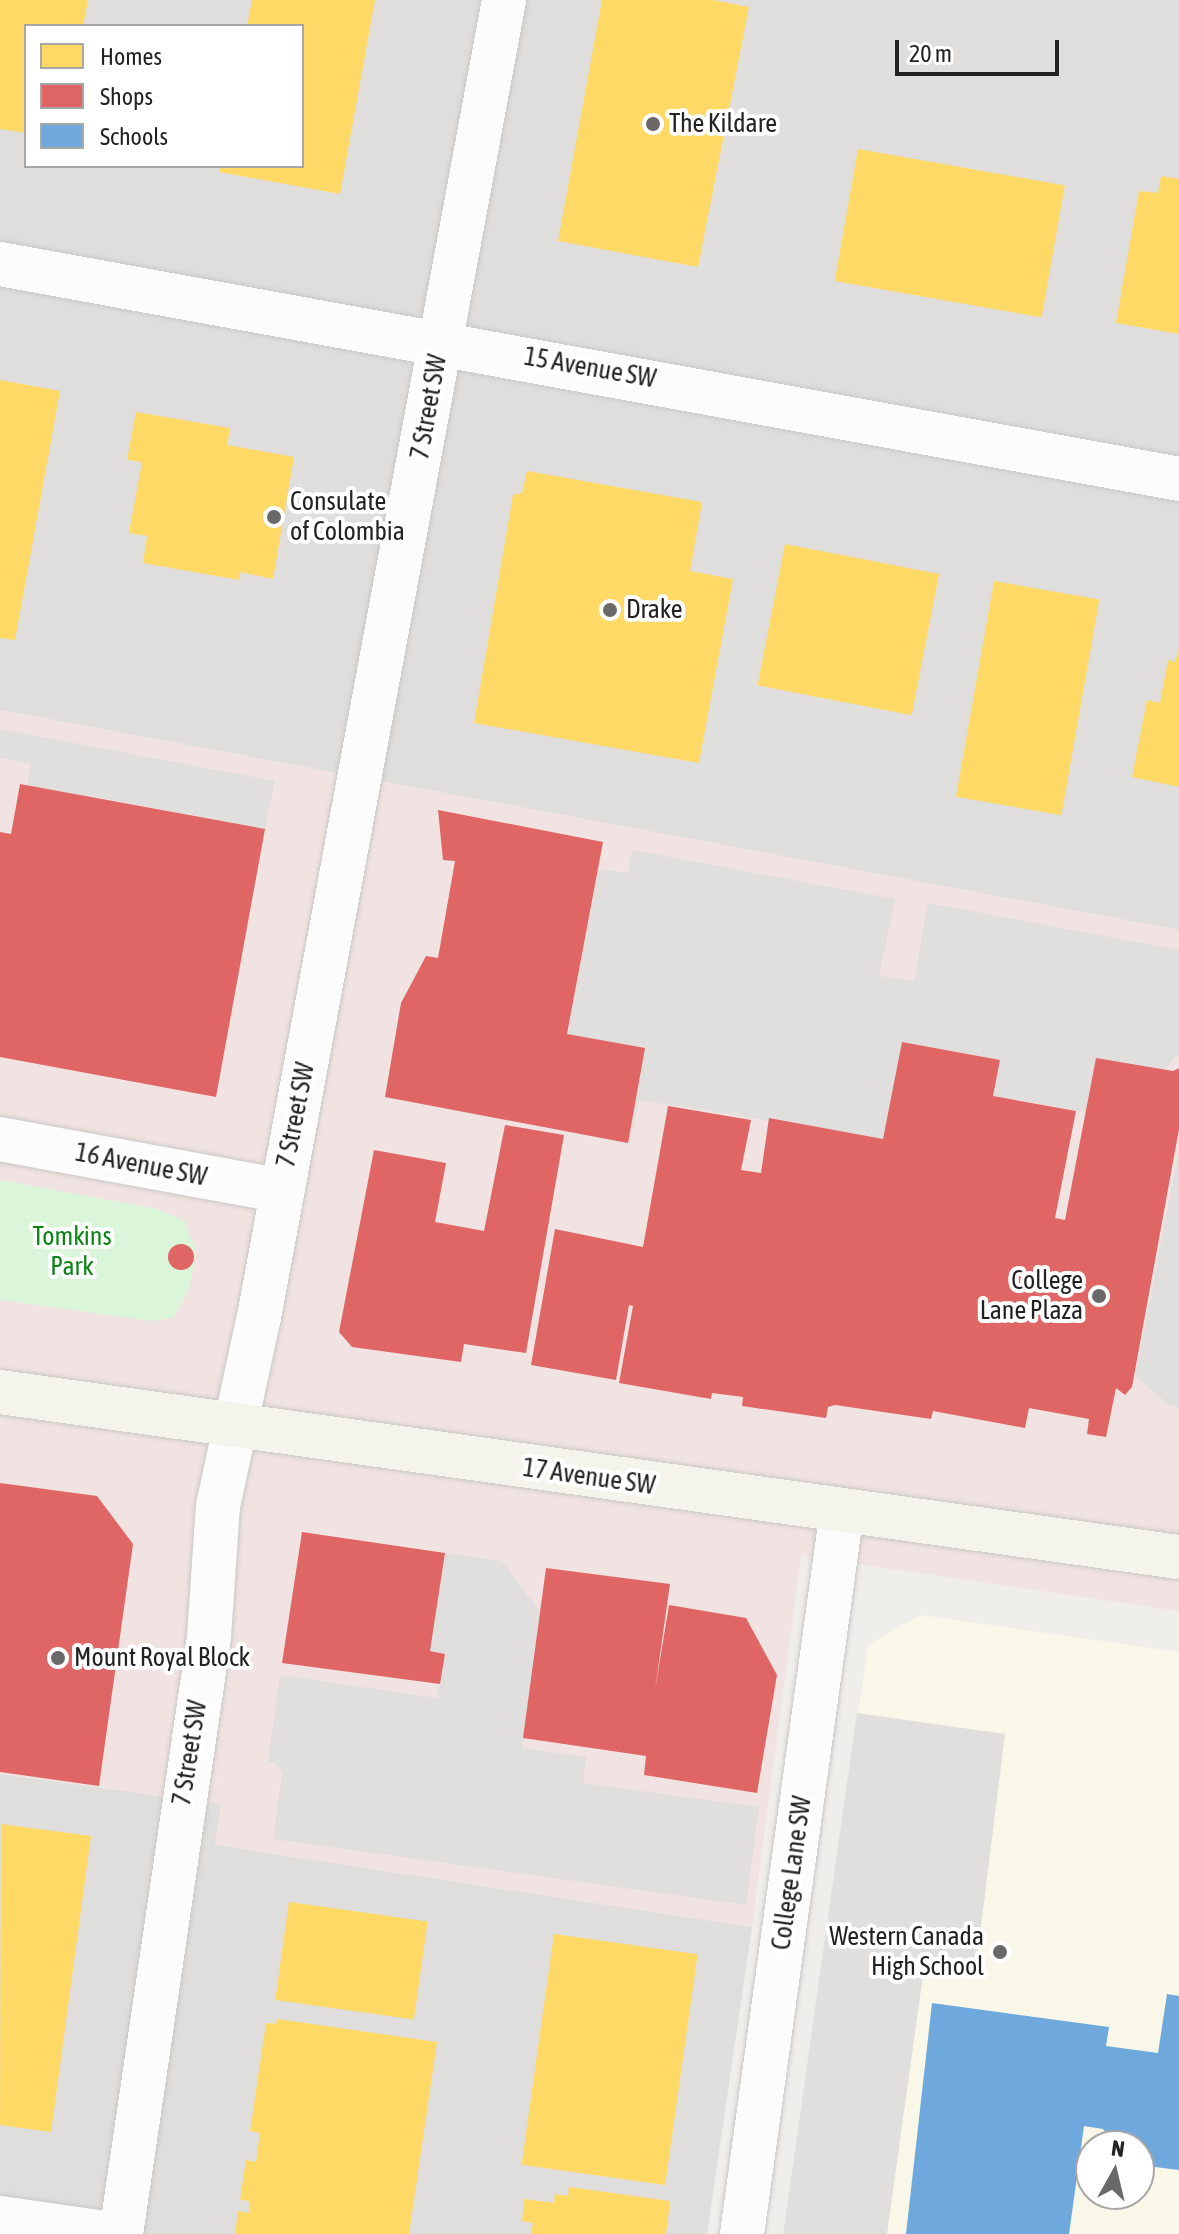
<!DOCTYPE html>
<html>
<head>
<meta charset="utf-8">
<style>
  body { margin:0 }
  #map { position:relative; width:1179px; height:2234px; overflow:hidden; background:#f0eeeb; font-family:"Asap Condensed",sans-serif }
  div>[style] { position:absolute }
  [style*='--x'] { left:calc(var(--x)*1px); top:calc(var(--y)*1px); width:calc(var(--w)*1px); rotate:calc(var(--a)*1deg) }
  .residential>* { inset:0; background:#dfdedc }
  .commercial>* { inset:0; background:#f1e3e1 }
  .education>* { inset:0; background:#f8f7e8 }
  .park>* { inset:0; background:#daf5da }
  .parking>* { inset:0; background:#e0dfde; transform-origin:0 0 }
  .homes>* { inset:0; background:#ffd966; transform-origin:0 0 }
  .shops>* { inset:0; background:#e06666 }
  .round { border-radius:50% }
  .schools>* { inset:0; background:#6fa8dc }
  .roads { filter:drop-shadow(0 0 2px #c9c8c7) drop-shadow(0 0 2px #c9c8c7) }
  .street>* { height:44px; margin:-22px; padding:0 22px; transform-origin:22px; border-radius:22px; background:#fdfcfc }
  .secondary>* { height:44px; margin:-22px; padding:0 22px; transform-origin:22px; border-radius:22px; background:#f4f4ed }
  .dots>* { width:22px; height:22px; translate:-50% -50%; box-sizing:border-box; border:4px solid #fff; border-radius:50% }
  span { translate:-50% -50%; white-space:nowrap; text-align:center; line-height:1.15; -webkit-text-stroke:8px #fff; paint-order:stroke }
  .poi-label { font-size:26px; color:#222 }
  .left { translate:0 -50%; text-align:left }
  .right { translate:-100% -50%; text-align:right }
  .street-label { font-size:26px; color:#222 }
  .park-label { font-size:26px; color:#0c8416 }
  .legend { position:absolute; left:24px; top:24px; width:280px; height:144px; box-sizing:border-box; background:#fff; border:2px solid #a7a7a7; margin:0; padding:10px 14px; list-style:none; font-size:24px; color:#222 }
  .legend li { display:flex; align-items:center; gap:16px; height:40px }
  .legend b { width:40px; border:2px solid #a7a7a7 }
  .north { position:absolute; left:1075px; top:2130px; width:80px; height:80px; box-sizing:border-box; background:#fff; border:2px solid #a7a7a7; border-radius:50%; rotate:8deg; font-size:22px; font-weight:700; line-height:32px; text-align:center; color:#222 }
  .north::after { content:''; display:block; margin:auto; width:28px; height:36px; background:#6a6968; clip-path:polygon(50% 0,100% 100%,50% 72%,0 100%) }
  .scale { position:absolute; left:895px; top:40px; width:164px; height:36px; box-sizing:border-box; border:4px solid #222; border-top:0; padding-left:10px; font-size:24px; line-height:28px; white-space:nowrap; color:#222; -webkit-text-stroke:6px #fff; paint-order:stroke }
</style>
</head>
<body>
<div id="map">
  <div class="residential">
    <div style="clip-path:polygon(evenodd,0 0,1179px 0,1179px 930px,0 710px,0 0,26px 26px,302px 26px,302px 166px,26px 166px,26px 26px)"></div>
    <div style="clip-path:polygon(0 1774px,221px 1804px,216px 1845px,752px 1927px,707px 2234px,0 2234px)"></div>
  </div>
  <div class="commercial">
    <div style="clip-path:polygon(0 710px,1179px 930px,1179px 1611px,801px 1556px,752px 1927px,215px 1845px,221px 1804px,0 1774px)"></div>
  </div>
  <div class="education">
    <div style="clip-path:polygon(evenodd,920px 1615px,1179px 1652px,1179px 2234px,783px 2234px,868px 1645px,920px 1615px,1091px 2146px,1139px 2146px,1139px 2194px,1091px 2194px,1091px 2146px)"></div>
  </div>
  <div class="park">
    <div style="clip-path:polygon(0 1180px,157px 1209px,184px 1221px,196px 1250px,189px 1288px,173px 1318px,152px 1321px,0 1300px)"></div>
  </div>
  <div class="parking">
    <div style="clip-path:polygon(749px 7px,835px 20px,772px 310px,731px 303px,713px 270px,698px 267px)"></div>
    <div style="clip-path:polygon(722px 641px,888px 672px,882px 708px,958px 722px,944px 801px,1062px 822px,1052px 878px,691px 811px)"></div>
    <div style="left:82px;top:645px;width:188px;height:49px;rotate:11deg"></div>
    <div style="clip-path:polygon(0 729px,275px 781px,265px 829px,91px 796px,80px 847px,18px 835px,31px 764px,0 758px)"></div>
    <div style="clip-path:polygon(1082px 772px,1179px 787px,1179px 897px,1063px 877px)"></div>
    <div style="clip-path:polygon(632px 850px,895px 899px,879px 976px,914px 981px,928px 903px,1179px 950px,1179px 1053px,1164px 1070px,1096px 1058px,1086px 1112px,993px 1096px,1000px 1060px,903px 1042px,883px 1139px,639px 1100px,630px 1144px,580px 1134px,599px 1040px,567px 1034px,586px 932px,598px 869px,628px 873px)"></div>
    <div style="clip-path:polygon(1179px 1150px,1179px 1407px,1169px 1405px,1135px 1376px)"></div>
    <div style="clip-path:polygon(445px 1553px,502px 1561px,540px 1612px,522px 1748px,586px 1757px,583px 1783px,759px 1807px,746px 1905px,273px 1839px,282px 1773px,276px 1763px,268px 1762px,280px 1675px,437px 1698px,445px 1654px,430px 1651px)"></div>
    <div style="clip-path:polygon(857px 1713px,1005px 1734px,976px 1967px,925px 1961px,887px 2234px,783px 2234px)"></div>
  </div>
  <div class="homes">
    <div style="clip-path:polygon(0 0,88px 0,83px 26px,26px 26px,26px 133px,0 129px)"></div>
    <div style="clip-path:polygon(252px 0,375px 0,340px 194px,219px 172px,220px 166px,302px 166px,302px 26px,247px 26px)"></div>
    <div style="clip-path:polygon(602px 0,713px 0,749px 7px,698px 267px,558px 241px)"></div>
    <div style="left:858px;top:149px;width:210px;height:134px;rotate:10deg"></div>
    <div style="clip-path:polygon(1161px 176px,1179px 179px,1179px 334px,1116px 323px,1139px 191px,1158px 193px)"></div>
    <div style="clip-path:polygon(0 380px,60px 391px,15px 640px,0 638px)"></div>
    <div style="clip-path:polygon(136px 412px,230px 428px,227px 445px,294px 457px,273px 579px,240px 572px,239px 580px,143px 563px,147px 536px,129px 533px,142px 462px,127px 460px)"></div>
    <div style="clip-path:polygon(527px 471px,702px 502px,690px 571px,733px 579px,699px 763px,474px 723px,513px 495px,522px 493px)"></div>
    <div style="left:785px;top:544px;width:157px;height:144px;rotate:11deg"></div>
    <div style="left:994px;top:581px;width:107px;height:219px;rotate:10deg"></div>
    <div style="clip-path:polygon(1179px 649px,1179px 787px,1132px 777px,1147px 700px,1160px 703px,1168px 660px,1175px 662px)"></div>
    <div style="clip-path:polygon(1px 1824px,91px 1836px,51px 2132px,0 2125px)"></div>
    <div style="left:289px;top:1902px;width:140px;height:99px;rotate:8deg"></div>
    <div style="left:554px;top:1934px;width:145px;height:233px;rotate:8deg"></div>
    <div style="clip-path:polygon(277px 2019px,437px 2042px,409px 2234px,235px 2234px,238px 2211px,249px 2213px,250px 2201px,240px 2200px,246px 2160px,256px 2162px,260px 2133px,250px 2131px,266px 2023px,276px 2024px)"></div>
    <div style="clip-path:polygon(569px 2187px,670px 2201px,666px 2234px,531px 2234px,533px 2223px,522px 2221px,524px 2199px,554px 2203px,555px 2194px,568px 2196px)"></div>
  </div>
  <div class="shops">
    <div style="clip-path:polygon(20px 784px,265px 829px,216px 1097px,0 1057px,0 832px,11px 834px)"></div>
    <div style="clip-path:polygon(438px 810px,603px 842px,567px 1034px,645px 1048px,628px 1143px,385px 1097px,401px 1003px,426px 956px,438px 958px,455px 861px,443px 860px)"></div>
    <div style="clip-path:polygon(902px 1042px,1000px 1060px,993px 1096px,1076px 1111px,1055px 1218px,1065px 1220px,1096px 1058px,1173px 1071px,1179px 1068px,1179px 1129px,1132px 1387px,1125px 1395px,1116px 1388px,1106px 1437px,1087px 1434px,1089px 1419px,1029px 1408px,1025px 1428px,933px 1411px,931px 1419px,835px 1405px,828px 1407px,826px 1418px,742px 1406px,743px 1397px,712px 1393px,711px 1399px,619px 1383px,633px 1306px,629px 1305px,616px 1380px,531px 1365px,555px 1229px,643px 1247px,668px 1106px,751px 1120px,741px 1170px,761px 1173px,769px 1118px,883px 1139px)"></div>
    <div style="clip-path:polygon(505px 1125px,564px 1135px,526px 1353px,464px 1344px,461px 1362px,352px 1347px,339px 1332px,374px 1150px,446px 1163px,435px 1222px,484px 1231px)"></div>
    <div class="round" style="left:168px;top:1244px;width:26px;height:26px"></div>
    <div style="clip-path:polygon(0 1483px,97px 1496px,133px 1544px,99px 1786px,0 1772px)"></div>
    <div style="clip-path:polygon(302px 1532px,445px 1553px,430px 1651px,445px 1654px,440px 1684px,282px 1663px)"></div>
    <div style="clip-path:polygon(546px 1568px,670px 1584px,655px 1690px,669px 1605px,746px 1618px,777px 1675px,757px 1793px,644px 1775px,646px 1756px,523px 1738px)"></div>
  </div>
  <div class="schools">
    <div style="clip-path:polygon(1167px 1994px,1179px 1996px,1179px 2170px,1139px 2165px,1139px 2146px,1116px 2146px,1103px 2129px,1084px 2126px,1069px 2234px,906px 2234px,932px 2003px,1109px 2027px,1106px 2046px,1158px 2053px)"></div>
  </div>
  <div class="roads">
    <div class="street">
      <div style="--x:0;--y:264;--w:1198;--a:10.33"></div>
      <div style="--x:0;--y:1139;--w:287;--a:10.4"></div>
      <div style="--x:0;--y:2218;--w:112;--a:8.2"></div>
      <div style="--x:121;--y:2234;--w:603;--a:-81.61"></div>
      <div style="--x:209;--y:1637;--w:131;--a:-86.1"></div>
      <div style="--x:218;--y:1506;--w:193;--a:-77.8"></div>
      <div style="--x:259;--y:1317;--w:1340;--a:-79.46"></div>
      <div style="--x:742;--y:2234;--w:730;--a:-82.13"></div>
    </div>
    <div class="secondary">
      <div style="--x:0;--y:1392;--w:1190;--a:7.97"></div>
    </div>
  </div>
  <div class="dots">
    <div style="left:653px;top:124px;background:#6a6968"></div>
    <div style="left:274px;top:517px;background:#6a6968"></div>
    <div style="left:610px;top:610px;background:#6a6968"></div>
    <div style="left:1099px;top:1296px;background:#6a6968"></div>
    <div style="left:58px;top:1658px;background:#6a6968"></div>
    <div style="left:1000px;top:1952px;background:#6a6968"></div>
  </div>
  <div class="poi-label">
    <span class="left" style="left:669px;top:124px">The Kildare</span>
    <span class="left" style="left:290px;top:517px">Consulate<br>of Colombia</span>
    <span class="left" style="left:626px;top:610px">Drake</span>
    <span class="right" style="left:1083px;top:1296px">College<br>Lane Plaza</span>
    <span class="left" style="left:74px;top:1658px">Mount Royal Block</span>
    <span class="right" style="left:984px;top:1952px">Western Canada<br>High School</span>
  </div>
  <div class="street-label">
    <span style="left:590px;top:368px;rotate:10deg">15 Avenue SW</span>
    <span style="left:429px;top:407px;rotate:-80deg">7 Street SW</span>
    <span style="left:296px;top:1115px;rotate:-79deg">7 Street SW</span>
    <span style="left:141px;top:1165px;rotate:11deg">16 Avenue SW</span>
    <span style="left:589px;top:1477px;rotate:8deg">17 Avenue SW</span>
    <span style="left:190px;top:1753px;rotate:-81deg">7 Street SW</span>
    <span style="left:792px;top:1873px;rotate:-82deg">College Lane SW</span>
  </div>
  <div class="park-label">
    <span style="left:72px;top:1252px">Tomkins<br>Park</span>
  </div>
  <ul class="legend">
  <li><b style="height:22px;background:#ffd966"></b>Homes</li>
  <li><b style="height:22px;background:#e06666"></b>Shops</li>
  <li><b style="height:22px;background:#6fa8dc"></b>Schools</li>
  </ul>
  <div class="north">N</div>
  <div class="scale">20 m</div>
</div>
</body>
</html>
